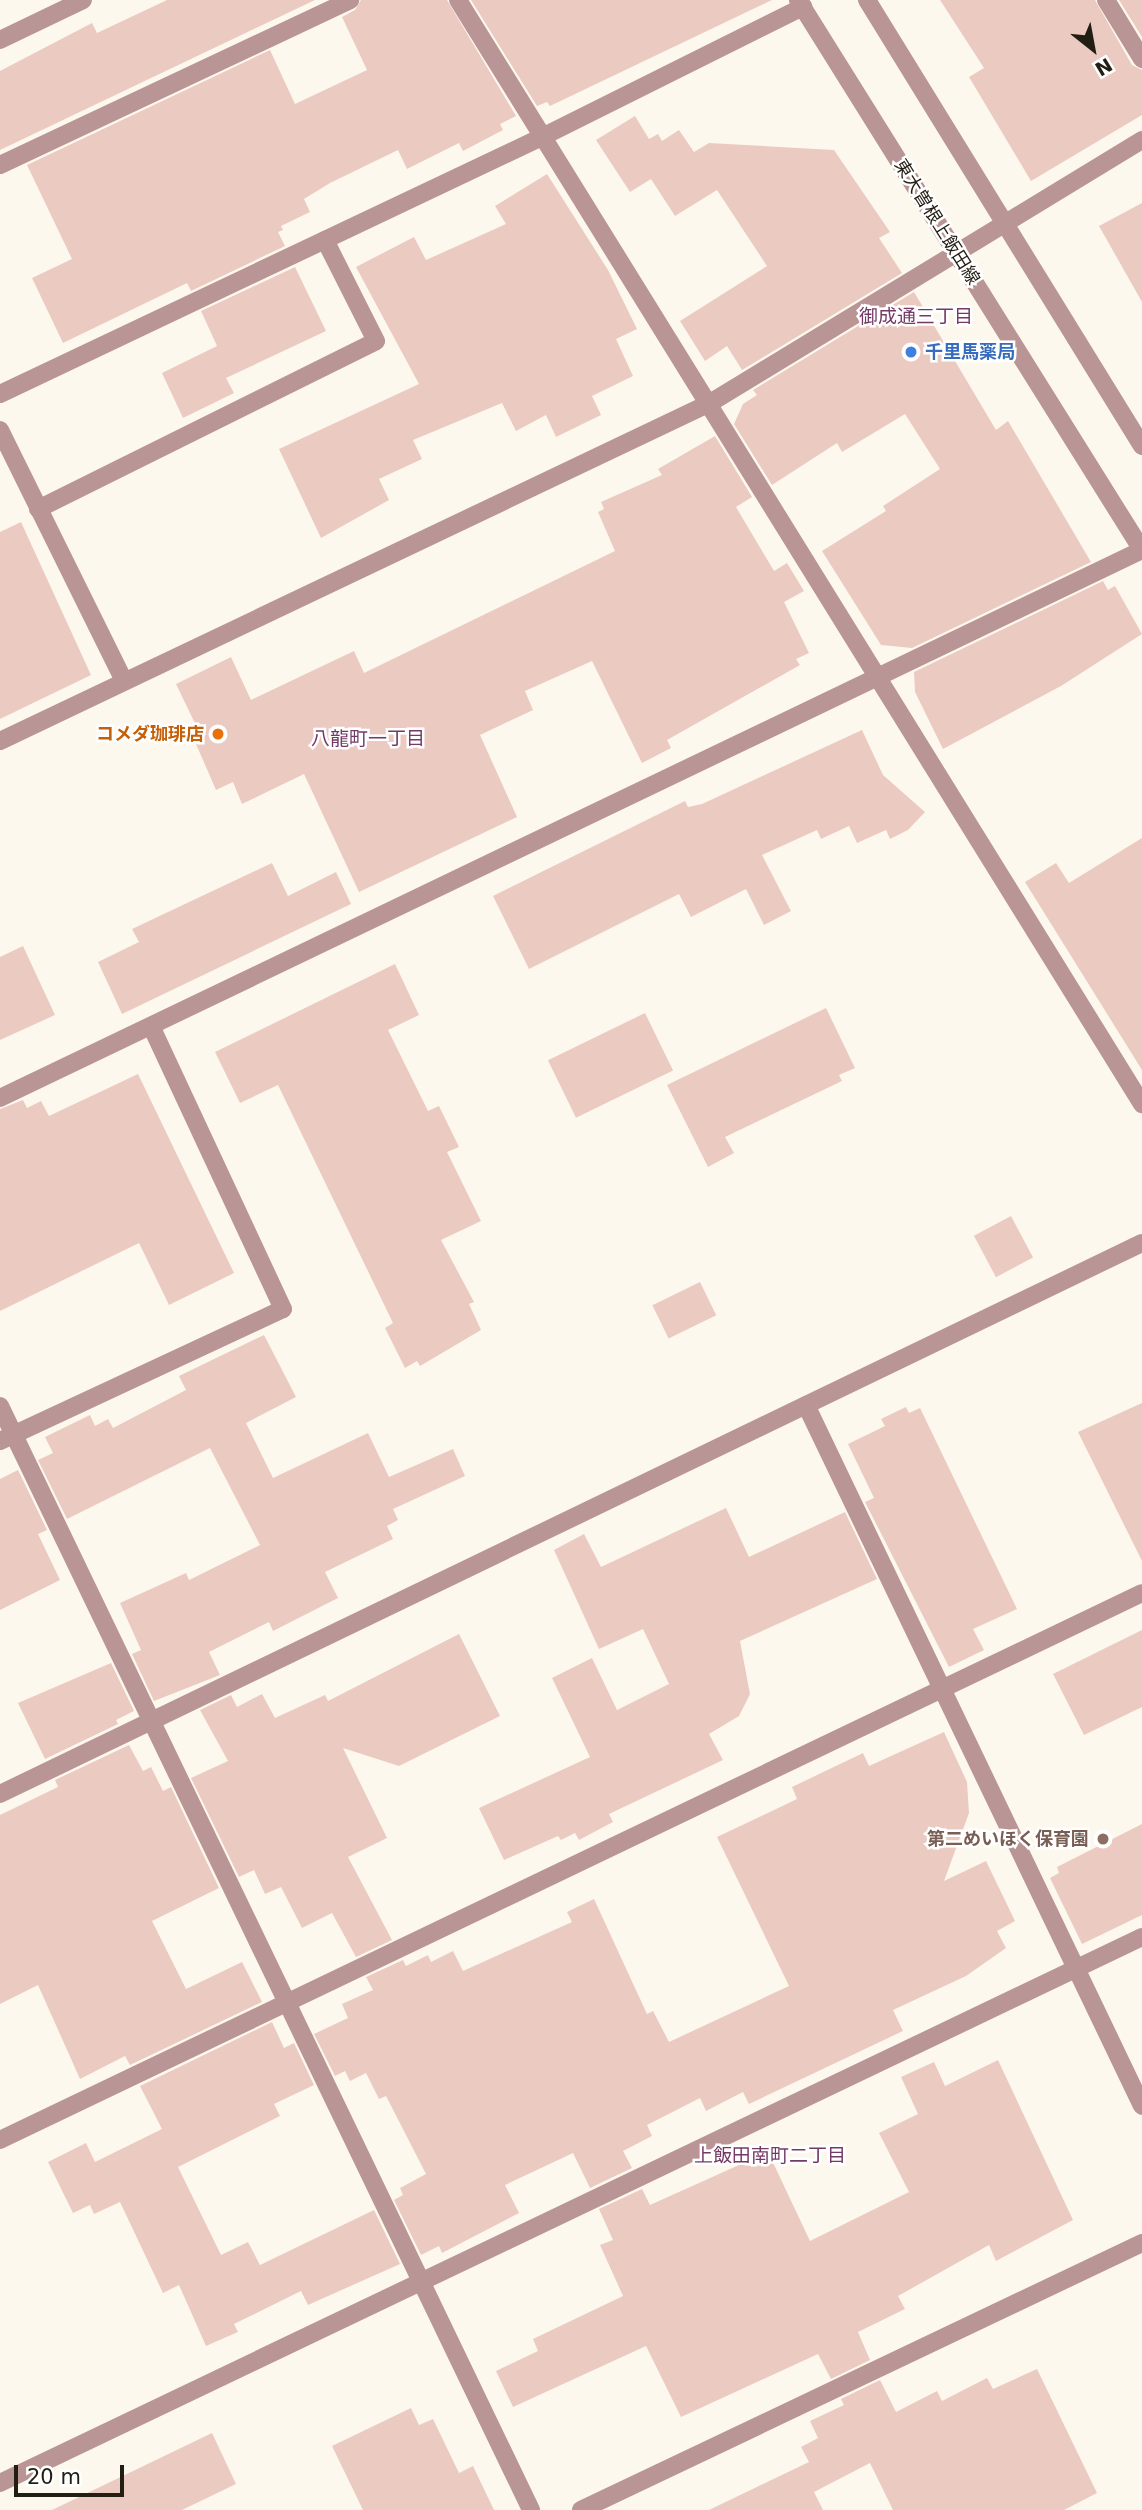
<!DOCTYPE html>
<html>
<head>
<meta charset="utf-8">
<style>
  body { margin:0 }
  #map { position:relative; width:1142px; height:2510px; overflow:hidden; background:#fdf8ed; font-family:"DejaVu Sans","Noto Sans JP",sans-serif }
  div>[style] { position:absolute }
  [style*='--x'] { left:calc(var(--x)*1px); top:calc(var(--y)*1px); width:calc(var(--w)*1px); rotate:calc(var(--a)*1deg) }
  .building>* { inset:0; background:#ebcac2; transform-origin:0 0 }
  .minor>* { height:18px; margin:-9px; padding:0 9px; transform-origin:9px; border-radius:9px; background:#ba9596 }
  .dots>* { width:19px; height:19px; translate:-50% -50%; box-sizing:border-box; border:4px solid #fff; border-radius:50% }
  span { translate:-50% -50%; white-space:nowrap; text-align:center; line-height:1.15; -webkit-text-stroke:5px #fff; paint-order:stroke }
  .street-label { font-size:18px; color:#221e14 }
  .shop-label { font-size:18px; color:#366cbe; font-weight:700 }
  .left { translate:0 -50%; text-align:left }
  .food-label { font-size:18px; color:#c56008; font-weight:700 }
  .right { translate:-100% -50%; text-align:right }
  .education-label { font-size:18px; color:#785e54; font-weight:700 }
  .neighbourhood-label { font-size:19px; color:#733a66 }
  .north { position:absolute; left:1058px; top:14px; width:70px; height:70px; -webkit-text-stroke:5px #fff; paint-order:stroke; rotate:149deg; font-size:19px; font-weight:700; line-height:28px; text-align:center; color:#221e14 }
  .north::after { content:''; display:block; margin:auto; width:24px; height:32px; background:#221e14; clip-path:polygon(50% 0,100% 100%,50% 72%,0 100%) }
  .scale { position:absolute; left:14px; top:2465px; width:110px; height:32px; box-sizing:border-box; border:4px solid #221e14; border-top:0; padding-left:9px; font-size:21px; line-height:24px; white-space:nowrap; color:#221e14; -webkit-text-stroke:5px #fff; paint-order:stroke }
</style>
</head>
<body>
<div id="map">
  <div class="building">
    <div style="clip-path:polygon(167px 0,315px 0,0 150px,0 71px,92px 23px,97px 33px)"></div>
    <div style="clip-path:polygon(361px 0,447px 0,516px 116px,500px 124px,503px 130px,463px 151px,459px 143px,407px 169px,398px 150px,330px 183px,304px 199px,310px 212px,281px 226px,283px 230px,278px 232px,285px 246px,191px 291px,187px 283px,63px 343px,32px 278px,72px 259px,27px 165px,270px 50px,295px 104px,367px 70px,342px 17px,355px 10px)"></div>
    <div style="clip-path:polygon(471px 0,772px 0,550px 106px,547px 102px,537px 106px)"></div>
    <div style="clip-path:polygon(940px 0,1095px 0,1132px 65px,1142px 70px,1142px 115px,1031px 181px,969px 77px,984px 68px)"></div>
    <div style="clip-path:polygon(1119px 0,1142px 0,1142px 37px)"></div>
    <div style="clip-path:polygon(635px 116px,649px 139px,658px 134px,662px 141px,679px 130px,694px 152px,709px 143px,834px 150px,890px 232px,879px 238px,902px 273px,742px 370px,727px 346px,705px 361px,680px 321px,767px 266px,717px 190px,675px 216px,651px 179px,630px 192px,596px 140px)"></div>
    <div style="clip-path:polygon(547px 174px,608px 270px,637px 329px,616px 339px,633px 376px,592px 396px,601px 415px,556px 437px,546px 415px,516px 431px,502px 403px,413px 440px,422px 459px,379px 479px,389px 500px,321px 538px,279px 449px,419px 384px,356px 267px,414px 237px,426px 260px,506px 224px,495px 206px)"></div>
    <div style="clip-path:polygon(1142px 203px,1142px 302px,1099px 226px)"></div>
    <div style="clip-path:polygon(295px 267px,326px 331px,226px 378px,234px 393px,183px 418px,162px 373px,217px 346px,201px 311px)"></div>
    <div style="clip-path:polygon(914px 292px,996px 430px,1008px 421px,1091px 562px,912px 648px,881px 645px,822px 551px,886px 511px,883px 506px,940px 469px,905px 414px,842px 452px,837px 443px,772px 485px,734px 424px,743px 404px,757px 395px,753px 390px)"></div>
    <div style="clip-path:polygon(715px 436px,752px 497px,736px 507px,774px 571px,787px 563px,804px 591px,784px 602px,809px 653px,796px 659px,800px 665px,667px 740px,671px 748px,642px 763px,592px 661px,525px 691px,533px 710px,480px 735px,517px 817px,359px 892px,304px 774px,242px 804px,233px 782px,216px 790px,196px 744px,204px 742px,176px 684px,231px 657px,251px 700px,354px 651px,364px 673px,615px 551px,598px 512px,604px 509px,601px 502px,662px 475px,658px 469px)"></div>
    <div style="clip-path:polygon(21px 522px,91px 675px,0 719px,0 532px)"></div>
    <div style="clip-path:polygon(1103px 581px,1108px 590px,1115px 586px,1142px 634px,1061px 686px,943px 749px,915px 692px,914px 672px)"></div>
    <div style="clip-path:polygon(862px 730px,883px 775px,925px 812px,908px 830px,890px 839px,886px 830px,857px 843px,849px 826px,821px 839px,817px 830px,762px 855px,791px 911px,764px 925px,746px 889px,691px 917px,679px 894px,529px 969px,493px 896px,685px 801px,688px 807px,702px 804px)"></div>
    <div style="clip-path:polygon(1142px 838px,1142px 1070px,1025px 882px,1056px 863px,1069px 883px)"></div>
    <div style="clip-path:polygon(272px 863px,288px 896px,336px 872px,351px 904px,122px 1014px,98px 962px,139px 942px,132px 929px)"></div>
    <div style="clip-path:polygon(23px 946px,55px 1015px,0 1040px,0 957px)"></div>
    <div style="clip-path:polygon(395px 964px,419px 1015px,388px 1030px,428px 1111px,439px 1106px,459px 1147px,447px 1152px,481px 1221px,441px 1240px,474px 1302px,469px 1304px,481px 1330px,420px 1366px,417px 1361px,405px 1368px,385px 1328px,393px 1323px,278px 1085px,240px 1103px,215px 1052px)"></div>
    <div style="clip-path:polygon(826px 1008px,855px 1068px,839px 1075px,842px 1081px,725px 1137px,734px 1153px,708px 1167px,667px 1085px)"></div>
    <div style="left:645px;top:1013px;width:64px;height:108px;rotate:64deg"></div>
    <div style="clip-path:polygon(138px 1074px,234px 1273px,169px 1305px,139px 1243px,0 1311px,0 1109px,23px 1100px,27px 1108px,41px 1101px,49px 1116px)"></div>
    <div style="left:1011px;top:1216px;width:47px;height:42px;rotate:62deg"></div>
    <div style="left:700px;top:1282px;width:37px;height:53px;rotate:64deg"></div>
    <div style="clip-path:polygon(264px 1335px,296px 1397px,246px 1423px,273px 1478px,368px 1433px,389px 1477px,453px 1449px,465px 1476px,393px 1509px,398px 1520px,387px 1526px,393px 1539px,325px 1572px,338px 1598px,273px 1631px,269px 1622px,209px 1652px,220px 1675px,154px 1701px,132px 1654px,141px 1650px,120px 1603px,186px 1573px,189px 1580px,260px 1545px,210px 1448px,67px 1519px,38px 1460px,53px 1453px,45px 1437px,90px 1415px,95px 1426px,108px 1419px,113px 1428px,186px 1390px,179px 1376px)"></div>
    <div style="clip-path:polygon(1142px 1403px,1142px 1561px,1078px 1432px)"></div>
    <div style="clip-path:polygon(906px 1407px,909px 1413px,920px 1408px,1017px 1609px,973px 1629px,984px 1650px,949px 1667px,865px 1502px,874px 1498px,848px 1444px,885px 1426px,881px 1419px)"></div>
    <div style="clip-path:polygon(18px 1470px,47px 1530px,38px 1534px,60px 1580px,0 1610px,0 1479px)"></div>
    <div style="clip-path:polygon(726px 1508px,749px 1557px,845px 1512px,877px 1579px,740px 1641px,750px 1694px,739px 1716px,709px 1734px,723px 1760px,609px 1814px,613px 1822px,579px 1840px,575px 1833px,561px 1840px,558px 1836px,504px 1860px,479px 1808px,590px 1757px,552px 1678px,592px 1658px,617px 1710px,669px 1684px,643px 1629px,599px 1649px,554px 1550px,584px 1534px,601px 1567px)"></div>
    <div style="clip-path:polygon(1142px 1630px,1142px 1707px,1084px 1735px,1053px 1674px)"></div>
    <div style="clip-path:polygon(459px 1634px,500px 1716px,399px 1766px,343px 1748px,387px 1838px,348px 1857px,392px 1940px,356px 1957px,332px 1913px,302px 1928px,281px 1887px,265px 1894px,254px 1870px,239px 1877px,191px 1778px,228px 1761px,200px 1710px,231px 1695px,237px 1707px,262px 1694px,275px 1718px,325px 1695px,328px 1701px)"></div>
    <div style="clip-path:polygon(111px 1663px,134px 1711px,116px 1720px,118px 1724px,45px 1759px,18px 1703px)"></div>
    <div style="clip-path:polygon(944px 1732px,967px 1782px,969px 1813px,944px 1881px,986px 1861px,1015px 1921px,997px 1931px,1006px 1948px,966px 1976px,893px 2010px,903px 2031px,749px 2104px,743px 2092px,706px 2111px,700px 2098px,647px 2125px,652px 2136px,623px 2151px,632px 2168px,590px 2188px,573px 2153px,505px 2185px,519px 2213px,442px 2253px,439px 2246px,421px 2255px,394px 2200px,403px 2195px,400px 2188px,426px 2174px,386px 2096px,379px 2099px,366px 2073px,350px 2081px,345px 2071px,335px 2076px,314px 2034px,348px 2018px,342px 2004px,373px 1990px,366px 1977px,403px 1960px,406px 1966px,428px 1955px,431px 1962px,453px 1951px,463px 1971px,572px 1922px,567px 1912px,594px 1899px,647px 2014px,653px 2011px,669px 2042px,789px 1986px,717px 1837px,797px 1799px,792px 1787px,863px 1753px,869px 1766px)"></div>
    <div style="clip-path:polygon(129px 1745px,143px 1771px,151px 1767px,163px 1791px,171px 1787px,219px 1888px,152px 1921px,186px 1989px,242px 1962px,262px 2002px,130px 2065px,125px 2056px,80px 2079px,38px 1985px,0 2004px,0 1815px,58px 1787px,55px 1780px)"></div>
    <div style="clip-path:polygon(1142px 1824px,1142px 1915px,1082px 1944px,1050px 1878px,1059px 1873px,1057px 1867px)"></div>
    <div style="clip-path:polygon(272px 2022px,284px 2048px,294px 2043px,314px 2085px,274px 2104px,280px 2116px,178px 2167px,221px 2255px,248px 2242px,260px 2265px,374px 2210px,400px 2264px,308px 2305px,301px 2291px,234px 2324px,238px 2332px,206px 2346px,179px 2285px,163px 2293px,120px 2202px,94px 2214px,90px 2205px,73px 2213px,48px 2162px,86px 2143px,95px 2162px,162px 2129px,140px 2086px)"></div>
    <div style="clip-path:polygon(998px 2060px,1073px 2220px,996px 2261px,989px 2245px,898px 2296px,905px 2309px,858px 2332px,870px 2360px,831px 2379px,818px 2354px,681px 2417px,646px 2346px,513px 2407px,496px 2371px,538px 2351px,533px 2339px,623px 2296px,600px 2245px,613px 2240px,599px 2209px,642px 2189px,650px 2205px,768px 2152px,810px 2241px,909px 2192px,879px 2133px,918px 2114px,901px 2077px,934px 2062px,945px 2086px)"></div>
    <div style="clip-path:polygon(1037px 2369px,1097px 2493px,1064px 2510px,893px 2510px,870px 2463px,814px 2492px,823px 2510px,709px 2510px,809px 2462px,801px 2447px,818px 2438px,810px 2421px,844px 2405px,841px 2399px,880px 2380px,896px 2412px,937px 2391px,942px 2401px,987px 2378px,993px 2389px)"></div>
    <div style="clip-path:polygon(411px 2408px,419px 2425px,433px 2419px,459px 2473px,473px 2466px,494px 2510px,363px 2510px,332px 2446px)"></div>
    <div style="clip-path:polygon(212px 2433px,236px 2484px,182px 2510px,52px 2510px)"></div>
  </div>
  <div class="minor">
    <div style="--x:458;--y:0;--w:1299;--a:58.22"></div>
    <div style="--x:867;--y:0;--w:524;--a:58.34"></div>
    <div style="--x:1106;--y:0;--w:69;--a:58.6"></div>
    <div style="--x:0;--y:40;--w:92;--a:-25.7"></div>
    <div style="--x:0;--y:165;--w:387;--a:-25.2"></div>
    <div style="--x:0;--y:394;--w:600;--a:-25.37"></div>
    <div style="--x:542;--y:137;--w:292;--a:-26.5"></div>
    <div style="--x:0;--y:430;--w:280;--a:63.7"></div>
    <div style="--x:38;--y:509;--w:377;--a:-26.4"></div>
    <div style="--x:376;--y:341;--w:113;--a:-116.8"></div>
    <div style="--x:0;--y:741;--w:786;--a:-25.46"></div>
    <div style="--x:710;--y:403;--w:506;--a:-31.33"></div>
    <div style="--x:0;--y:1098;--w:1267;--a:-25.63"></div>
    <div style="--x:1142;--y:550;--w:649;--a:-122.02"></div>
    <div style="--x:806;--y:1405;--w:777;--a:64.39"></div>
    <div style="--x:0;--y:1406;--w:1225;--a:64.31"></div>
    <div style="--x:0;--y:1441;--w:312;--a:-25"></div>
    <div style="--x:283;--y:1309;--w:310;--a:-115"></div>
    <div style="--x:0;--y:1794;--w:1268;--a:-25.76"></div>
    <div style="--x:0;--y:2140;--w:1266;--a:-25.59"></div>
    <div style="--x:0;--y:2483;--w:1266;--a:-25.55"></div>
    <div style="--x:581;--y:2510;--w:621;--a:-25.45"></div>
  </div>
  <div class="dots">
    <div style="left:911px;top:352px;background:#3f7fe0"></div>
    <div style="left:218px;top:734px;background:#e8710a"></div>
    <div style="left:1103px;top:1839px;background:#8d6e63"></div>
  </div>
  <div class="street-label">
    <span style="left:937px;top:222px;rotate:58deg">東大曽根上飯田線</span>
  </div>
  <div class="shop-label">
    <span class="left" style="left:925px;top:352px">千里馬薬局</span>
  </div>
  <div class="food-label">
    <span class="right" style="left:204px;top:734px">コメダ珈琲店</span>
  </div>
  <div class="education-label">
    <span class="right" style="left:1089px;top:1839px">第二めいほく保育園</span>
  </div>
  <div class="neighbourhood-label">
    <span style="left:916px;top:317px">御成通三丁目</span>
    <span style="left:368px;top:739px">八龍町一丁目</span>
    <span style="left:770px;top:2156px">上飯田南町二丁目</span>
  </div>
  <div class="north">N</div>
  <div class="scale">20 m</div>
</div>
</body>
</html>
